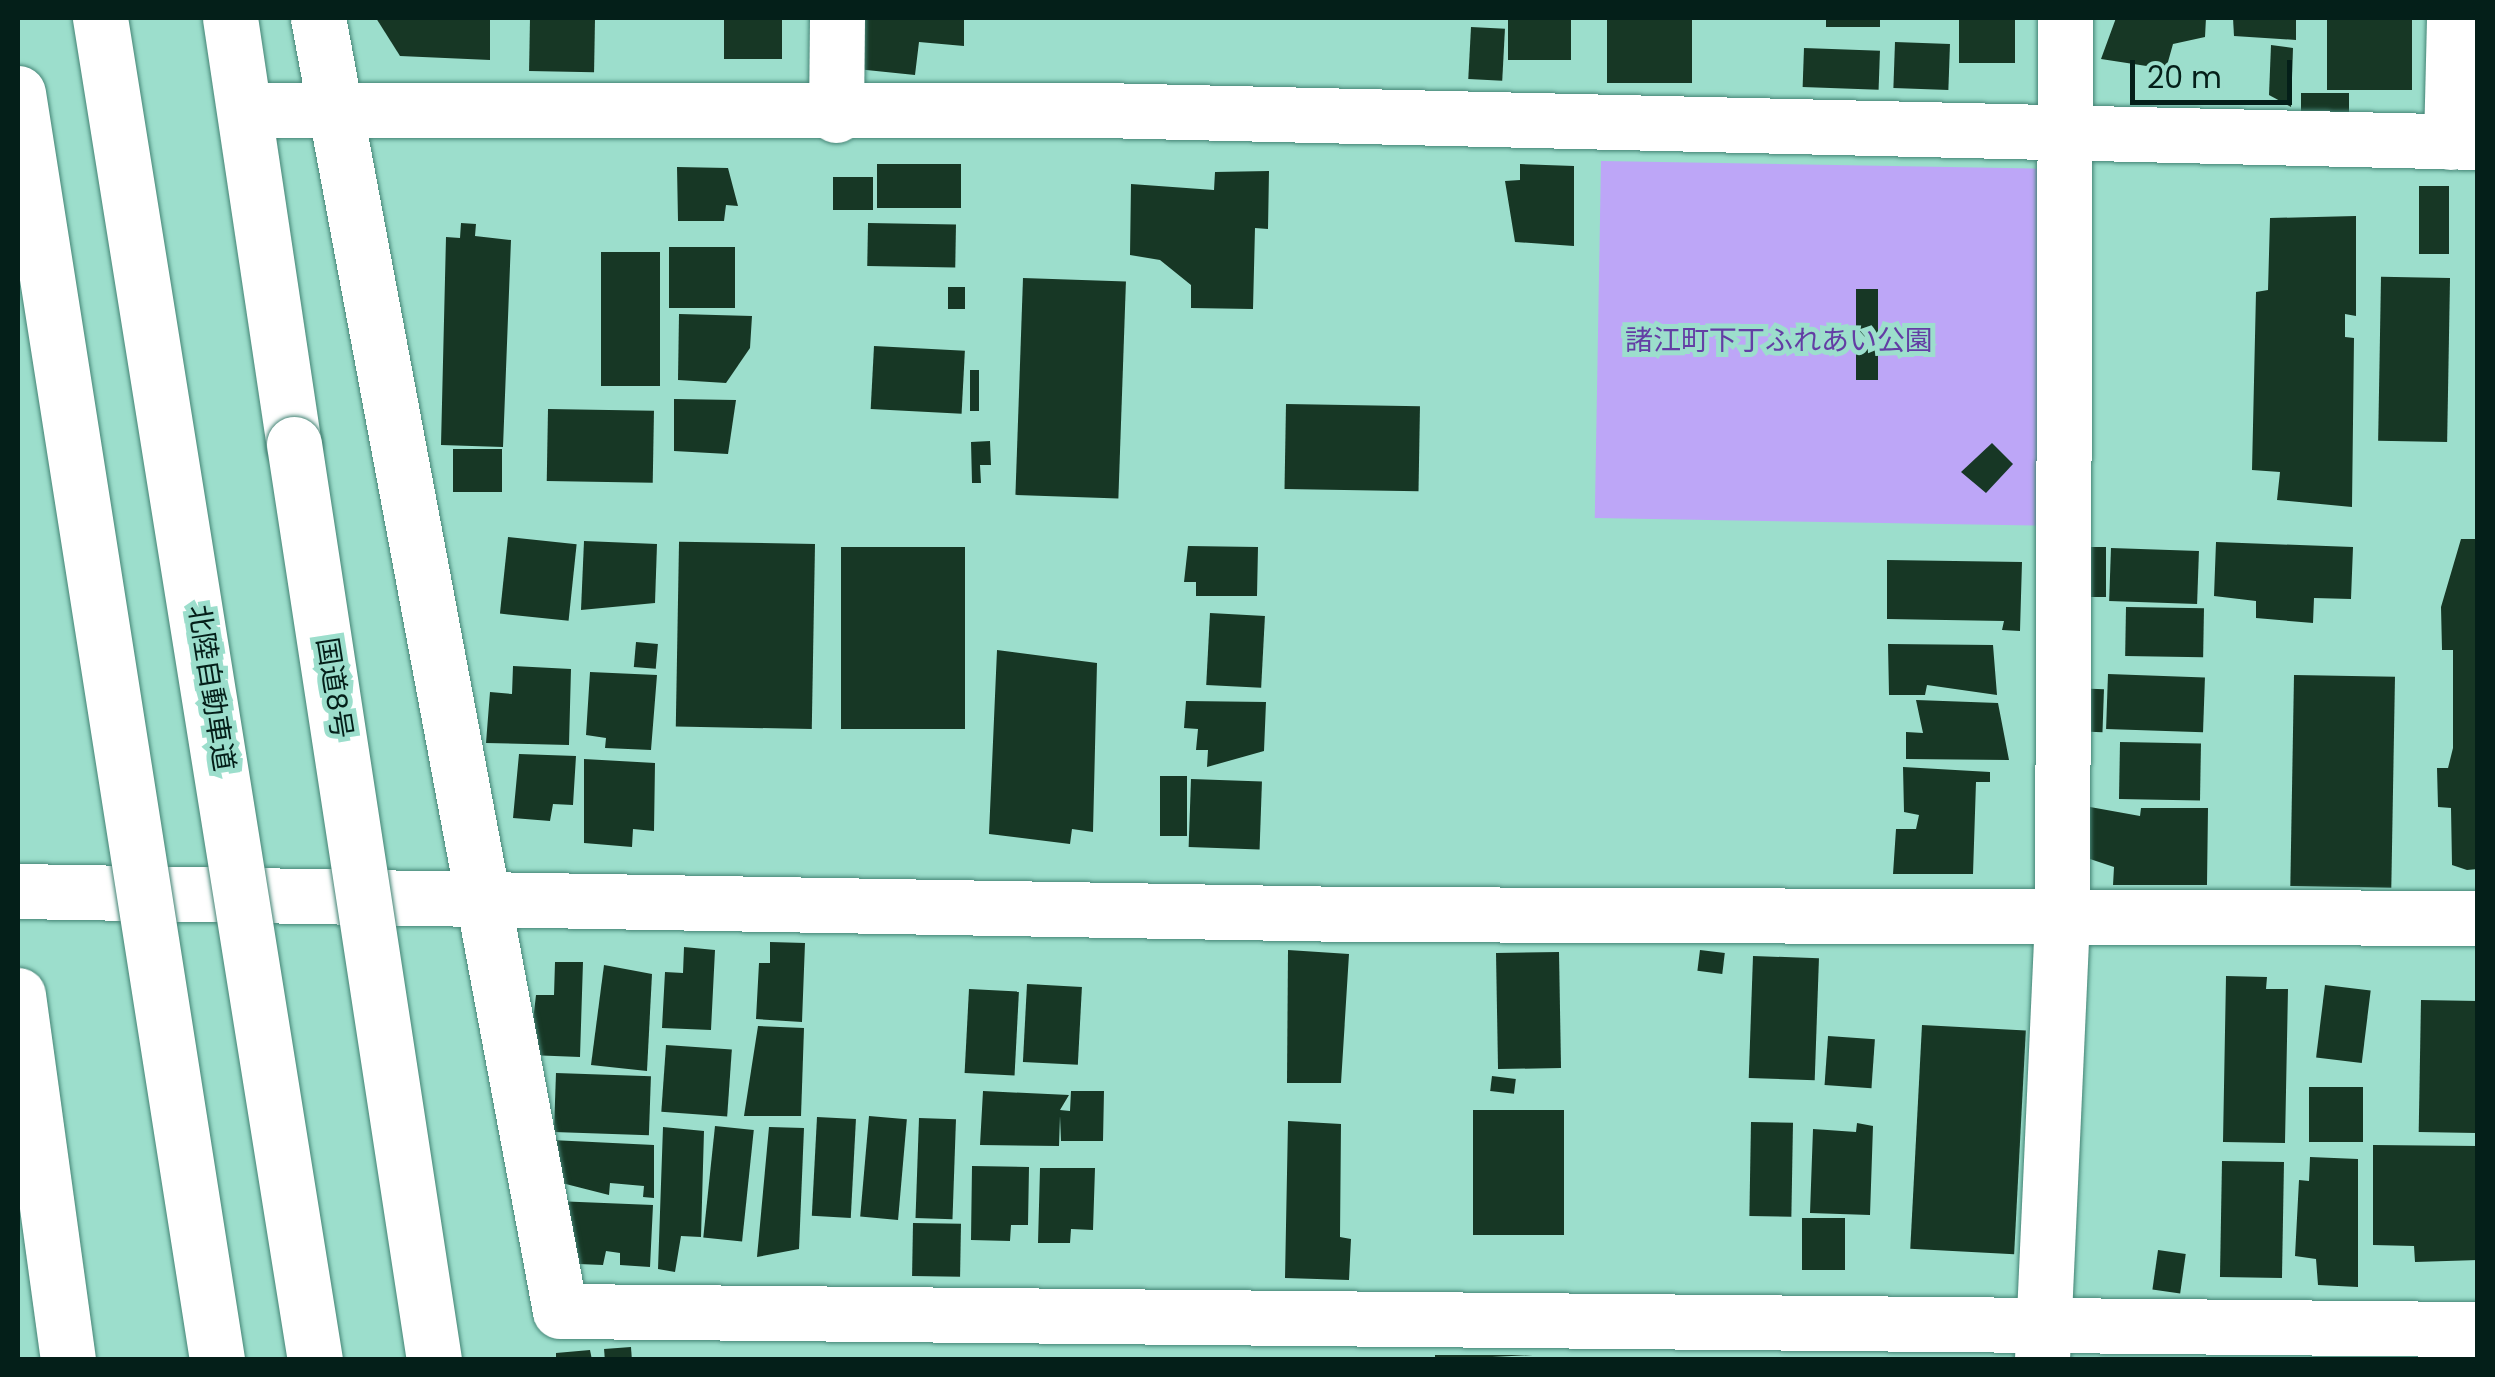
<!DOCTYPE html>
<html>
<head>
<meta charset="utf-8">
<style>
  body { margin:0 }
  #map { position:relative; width:2495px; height:1377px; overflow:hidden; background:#9cdecc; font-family:Poppins,"Noto Sans JP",sans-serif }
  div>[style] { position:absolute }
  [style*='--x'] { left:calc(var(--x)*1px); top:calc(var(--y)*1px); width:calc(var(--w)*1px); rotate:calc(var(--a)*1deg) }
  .green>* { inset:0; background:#bda6f7; transform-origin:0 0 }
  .building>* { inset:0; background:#173725; transform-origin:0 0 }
  .roads { filter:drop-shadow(0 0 2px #448475) drop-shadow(0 0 2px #448475) }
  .minor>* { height:55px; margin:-27.5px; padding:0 27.5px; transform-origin:27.5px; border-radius:27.5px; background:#fff }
  .highway>* { height:55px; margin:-27.5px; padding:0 27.5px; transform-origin:27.5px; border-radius:27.5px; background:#fff }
  .bridges { filter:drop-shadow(0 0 2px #448475) drop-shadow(0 0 2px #448475) }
  .highway-bridge>* { height:55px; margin:-27.5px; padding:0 27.5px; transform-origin:27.5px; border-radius:27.5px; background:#fff }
  span { translate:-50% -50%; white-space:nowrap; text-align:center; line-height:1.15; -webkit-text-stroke:10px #9cdecc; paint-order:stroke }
  .park-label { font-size:28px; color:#633da4 }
  .street-label { font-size:28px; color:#041f19 }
  .frame { position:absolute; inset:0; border:20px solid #041f19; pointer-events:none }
  .scale { position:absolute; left:2130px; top:60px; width:162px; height:45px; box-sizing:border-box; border:5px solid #041f19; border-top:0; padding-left:12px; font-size:30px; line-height:35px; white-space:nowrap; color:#041f19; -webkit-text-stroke:8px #9cdecc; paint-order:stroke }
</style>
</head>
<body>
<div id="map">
  <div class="green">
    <div style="left:1601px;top:161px;width:445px;height:357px;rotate:1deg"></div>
  </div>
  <div class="building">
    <div style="clip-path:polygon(376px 18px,490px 18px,490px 60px,400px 56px)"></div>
    <div style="left:530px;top:18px;width:65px;height:53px;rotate:1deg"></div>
    <div style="left:724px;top:18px;width:58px;height:41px"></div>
    <div style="clip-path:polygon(848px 18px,964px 18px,964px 46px,919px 42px,915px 75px,847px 68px)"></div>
    <div style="left:1508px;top:18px;width:63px;height:42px"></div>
    <div style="left:1607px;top:18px;width:85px;height:65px"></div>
    <div style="left:1826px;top:18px;width:54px;height:9px"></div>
    <div style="left:1959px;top:18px;width:56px;height:45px"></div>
    <div style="clip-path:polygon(2116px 18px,2206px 18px,2205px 37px,2173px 44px,2166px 69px,2101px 59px)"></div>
    <div style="clip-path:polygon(2233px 18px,2296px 18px,2296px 40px,2234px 36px)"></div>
    <div style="left:2327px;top:18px;width:85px;height:72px"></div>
    <div style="left:1471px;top:27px;width:34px;height:52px;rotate:3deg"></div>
    <div style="left:1895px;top:42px;width:55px;height:46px;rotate:2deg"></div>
    <div style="clip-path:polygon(2271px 45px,2293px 48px,2291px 107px,2269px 95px)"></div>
    <div style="left:1804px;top:48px;width:76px;height:39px;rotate:2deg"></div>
    <div style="left:2301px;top:93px;width:48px;height:22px"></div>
    <div style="left:877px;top:164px;width:84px;height:44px"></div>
    <div style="clip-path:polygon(1520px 164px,1574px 166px,1574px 246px,1515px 242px,1505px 181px,1520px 180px)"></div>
    <div style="clip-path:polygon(677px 167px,728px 168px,738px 206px,726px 205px,724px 221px,678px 221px)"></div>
    <div style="clip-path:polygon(1269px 171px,1268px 229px,1255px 228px,1253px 309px,1191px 308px,1191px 285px,1160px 260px,1130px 255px,1131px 184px,1214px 190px,1215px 172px)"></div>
    <div style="left:833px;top:177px;width:40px;height:33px"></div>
    <div style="left:2419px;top:186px;width:30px;height:68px"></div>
    <div style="clip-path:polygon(2356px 216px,2356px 316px,2345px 314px,2345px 337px,2354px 338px,2352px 507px,2277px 500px,2280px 472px,2252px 470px,2256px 292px,2268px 290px,2270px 218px)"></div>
    <div style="clip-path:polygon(461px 223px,476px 224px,475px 236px,511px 240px,503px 447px,441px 445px,446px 237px,460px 238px)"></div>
    <div style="left:868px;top:223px;width:88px;height:43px;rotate:1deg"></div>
    <div style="left:735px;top:247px;width:61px;height:66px;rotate:90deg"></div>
    <div style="left:601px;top:252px;width:59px;height:134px"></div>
    <div style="left:1023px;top:278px;width:103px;height:217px;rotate:2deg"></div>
    <div style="left:2450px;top:278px;width:164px;height:69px;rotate:91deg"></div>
    <div style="left:948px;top:287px;width:17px;height:22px"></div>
    <div style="left:1878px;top:289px;width:91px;height:22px;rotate:90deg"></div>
    <div style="clip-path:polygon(679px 314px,752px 316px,750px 348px,726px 383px,678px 380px)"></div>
    <div style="left:874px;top:346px;width:91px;height:63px;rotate:3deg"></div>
    <div style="left:970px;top:370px;width:9px;height:41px"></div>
    <div style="clip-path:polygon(674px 399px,736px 400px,728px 454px,674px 451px)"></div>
    <div style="left:1286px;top:404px;width:134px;height:85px;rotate:1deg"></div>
    <div style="left:548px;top:409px;width:106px;height:72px;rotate:1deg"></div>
    <div style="clip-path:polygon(990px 441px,991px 465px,980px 465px,981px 483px,972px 483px,971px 442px)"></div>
    <div style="clip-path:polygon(1992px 443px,2013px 464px,1986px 493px,1961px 472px)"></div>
    <div style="left:453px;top:449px;width:49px;height:43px"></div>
    <div style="left:508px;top:537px;width:69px;height:77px;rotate:6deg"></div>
    <div style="clip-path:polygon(2461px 539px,2478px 539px,2478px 869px,2467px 870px,2452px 865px,2451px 808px,2438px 807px,2437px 768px,2448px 768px,2453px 748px,2453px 650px,2442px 650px,2441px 607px)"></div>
    <div style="clip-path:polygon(584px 541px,657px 544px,655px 603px,581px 610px)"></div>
    <div style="clip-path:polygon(2216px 542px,2353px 547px,2351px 599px,2314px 598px,2313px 623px,2256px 618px,2256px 601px,2214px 596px)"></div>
    <div style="left:815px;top:544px;width:185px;height:136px;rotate:91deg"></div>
    <div style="clip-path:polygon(1188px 546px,1258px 547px,1257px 596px,1196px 596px,1196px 582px,1184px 582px)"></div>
    <div style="left:841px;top:547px;width:124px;height:182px"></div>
    <div style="left:2072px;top:547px;width:34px;height:50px"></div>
    <div style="left:2111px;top:548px;width:88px;height:53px;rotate:2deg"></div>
    <div style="clip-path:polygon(1887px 560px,2022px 562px,2020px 631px,2002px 630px,2004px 621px,1887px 619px)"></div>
    <div style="left:2126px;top:607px;width:78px;height:49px;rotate:1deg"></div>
    <div style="left:1210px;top:613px;width:55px;height:72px;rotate:3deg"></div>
    <div style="left:636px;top:642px;width:22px;height:25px;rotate:5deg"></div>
    <div style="clip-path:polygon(1888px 644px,1993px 645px,1997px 695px,1927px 685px,1925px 695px,1889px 695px)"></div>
    <div style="clip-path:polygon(997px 650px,1097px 663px,1093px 832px,1072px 829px,1070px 844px,989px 834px)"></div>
    <div style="clip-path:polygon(513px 666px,571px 669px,569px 745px,486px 743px,490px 692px,512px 694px)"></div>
    <div style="clip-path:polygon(590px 672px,657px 675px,651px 750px,605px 748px,606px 738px,586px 735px)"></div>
    <div style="left:2108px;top:674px;width:97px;height:55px;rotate:2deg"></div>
    <div style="left:2294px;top:675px;width:101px;height:211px;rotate:1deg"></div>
    <div style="left:2071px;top:688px;width:33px;height:43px;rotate:2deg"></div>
    <div style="clip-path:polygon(1916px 700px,1998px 703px,2009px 760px,1906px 759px,1906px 732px,1923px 733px)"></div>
    <div style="clip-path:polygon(1186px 701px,1266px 702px,1264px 751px,1207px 767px,1208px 750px,1196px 750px,1198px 729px,1184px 728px)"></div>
    <div style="left:2120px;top:742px;width:81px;height:57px;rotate:1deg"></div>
    <div style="clip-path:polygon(519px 754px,576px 756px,573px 805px,553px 804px,550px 821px,513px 818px)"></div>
    <div style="clip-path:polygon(584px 759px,655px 763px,654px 831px,633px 829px,632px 847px,584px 843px)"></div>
    <div style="clip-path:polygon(1903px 767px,1990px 772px,1990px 782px,1976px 782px,1973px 874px,1893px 874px,1896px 829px,1916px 829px,1919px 815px,1904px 812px)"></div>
    <div style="left:1160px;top:776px;width:27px;height:60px"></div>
    <div style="left:1191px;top:779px;width:71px;height:68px;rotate:2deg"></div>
    <div style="clip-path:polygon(2079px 805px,2140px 816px,2141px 808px,2208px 808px,2207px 885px,2113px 885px,2114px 867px,2072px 853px)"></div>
    <div style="clip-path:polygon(770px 942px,805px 943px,802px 1022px,756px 1019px,759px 963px,770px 963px)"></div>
    <div style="clip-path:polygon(684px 947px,715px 950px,711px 1030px,662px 1028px,665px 972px,683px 973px)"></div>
    <div style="clip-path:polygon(1288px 950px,1349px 954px,1341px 1083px,1287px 1083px)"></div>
    <div style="left:1700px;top:950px;width:25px;height:21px;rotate:7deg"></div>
    <div style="left:1559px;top:952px;width:116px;height:63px;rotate:89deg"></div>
    <div style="left:1753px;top:956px;width:66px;height:122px;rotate:2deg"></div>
    <div style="clip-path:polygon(555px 962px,583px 962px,580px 1057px,529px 1055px,536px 995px,554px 995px)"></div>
    <div style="clip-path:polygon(604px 965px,652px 974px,647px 1071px,591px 1065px)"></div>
    <div style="clip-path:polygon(2226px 976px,2267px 977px,2266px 989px,2288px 989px,2285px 1143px,2223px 1142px)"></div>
    <div style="left:1027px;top:984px;width:55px;height:78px;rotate:3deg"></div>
    <div style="left:2325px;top:985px;width:46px;height:73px;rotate:7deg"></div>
    <div style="left:969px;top:989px;width:50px;height:84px;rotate:3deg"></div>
    <div style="left:2421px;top:1000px;width:57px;height:132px;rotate:1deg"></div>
    <div style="left:1922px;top:1025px;width:104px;height:224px;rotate:3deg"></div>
    <div style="clip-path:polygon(758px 1026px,804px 1028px,801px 1116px,744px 1116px)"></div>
    <div style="left:1828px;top:1036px;width:47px;height:49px;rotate:4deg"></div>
    <div style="left:666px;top:1045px;width:66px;height:67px;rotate:4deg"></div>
    <div style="left:556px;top:1073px;width:95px;height:59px;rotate:2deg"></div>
    <div style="left:1492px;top:1076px;width:24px;height:15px;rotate:7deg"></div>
    <div style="left:2309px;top:1087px;width:54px;height:55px"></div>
    <div style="clip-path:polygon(983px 1091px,1069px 1095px,1060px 1110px,1070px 1111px,1071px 1091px,1104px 1091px,1103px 1141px,1061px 1141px,1060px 1116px,1059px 1146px,980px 1145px)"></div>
    <div style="left:1564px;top:1110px;width:125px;height:91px;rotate:90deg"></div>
    <div style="left:869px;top:1116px;width:38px;height:101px;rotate:5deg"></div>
    <div style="left:817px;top:1117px;width:39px;height:99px;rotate:3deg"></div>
    <div style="left:919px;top:1118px;width:37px;height:100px;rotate:2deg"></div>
    <div style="clip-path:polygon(1288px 1121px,1341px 1124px,1340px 1237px,1351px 1239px,1349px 1280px,1285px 1278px)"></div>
    <div style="left:1751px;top:1122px;width:42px;height:94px;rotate:1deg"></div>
    <div style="clip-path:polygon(1857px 1123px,1873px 1126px,1870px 1215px,1810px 1213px,1813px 1129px,1856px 1132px)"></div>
    <div style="left:715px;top:1126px;width:39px;height:112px;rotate:6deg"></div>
    <div style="clip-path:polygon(663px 1127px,704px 1131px,701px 1237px,681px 1236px,675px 1272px,658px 1269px)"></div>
    <div style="clip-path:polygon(769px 1127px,804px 1128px,799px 1249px,757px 1257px)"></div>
    <div style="clip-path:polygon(551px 1140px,654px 1145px,654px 1198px,643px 1197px,644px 1186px,610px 1183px,609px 1195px,550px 1180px)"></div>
    <div style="clip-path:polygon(2373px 1145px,2478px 1146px,2478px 1260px,2415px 1262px,2414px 1246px,2373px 1245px)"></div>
    <div style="clip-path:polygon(2310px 1157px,2358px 1159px,2358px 1287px,2318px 1285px,2316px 1259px,2295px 1256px,2299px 1180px,2309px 1181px)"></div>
    <div style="left:2222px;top:1161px;width:62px;height:116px;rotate:1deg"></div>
    <div style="clip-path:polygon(972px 1166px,1029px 1167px,1028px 1225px,1011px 1225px,1010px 1241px,971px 1240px)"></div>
    <div style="clip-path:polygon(1040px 1168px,1095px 1168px,1093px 1230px,1071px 1229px,1070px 1243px,1038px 1243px)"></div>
    <div style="clip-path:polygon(555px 1201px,653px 1205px,650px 1267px,620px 1265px,620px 1253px,606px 1251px,603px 1265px,555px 1263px)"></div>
    <div style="left:1802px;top:1218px;width:43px;height:52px"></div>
    <div style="left:913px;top:1223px;width:48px;height:53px;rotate:1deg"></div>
    <div style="left:2158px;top:1250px;width:28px;height:40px;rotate:8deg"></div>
    <div style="left:631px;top:1347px;width:13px;height:27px;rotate:86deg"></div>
    <div style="clip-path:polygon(590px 1350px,592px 1360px,556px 1360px,556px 1353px)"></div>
    <div style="clip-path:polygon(1435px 1355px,1533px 1355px,1435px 1360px)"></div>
  </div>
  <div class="roads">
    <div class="minor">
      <div style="--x:318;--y:18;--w:1315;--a:79.4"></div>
      <div style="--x:560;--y:1311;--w:1918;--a:0.54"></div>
      <div style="--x:246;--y:110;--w:855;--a:0"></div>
      <div style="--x:1101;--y:110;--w:1377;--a:1.33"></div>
      <div style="--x:836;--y:115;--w:97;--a:-89.4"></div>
      <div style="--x:2451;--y:142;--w:124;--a:-88.6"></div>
      <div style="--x:18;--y:891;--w:1336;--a:0.99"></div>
      <div style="--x:1354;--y:914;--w:1124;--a:0.2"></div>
      <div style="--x:2042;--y:1359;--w:439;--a:-87.4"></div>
      <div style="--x:2062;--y:920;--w:902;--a:-89.81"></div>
    </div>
    <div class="highway">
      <div style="--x:230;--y:18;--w:431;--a:81.5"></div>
      <div style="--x:18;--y:995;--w:368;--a:82.2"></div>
    </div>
  </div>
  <div class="bridges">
    <div class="highway-bridge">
      <div style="--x:100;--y:18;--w:1359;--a:80.9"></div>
      <div style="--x:18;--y:93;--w:1283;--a:81.07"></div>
      <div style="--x:294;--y:444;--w:927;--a:81.31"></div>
    </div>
  </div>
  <div class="park-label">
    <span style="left:1779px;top:341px">諸江町下丁ふれあい公園</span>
  </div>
  <div class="street-label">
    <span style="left:211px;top:688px;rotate:81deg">北陸自動車道</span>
    <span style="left:334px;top:688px;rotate:81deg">国道8号</span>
  </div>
  <div class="frame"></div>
  <div class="scale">20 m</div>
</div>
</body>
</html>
